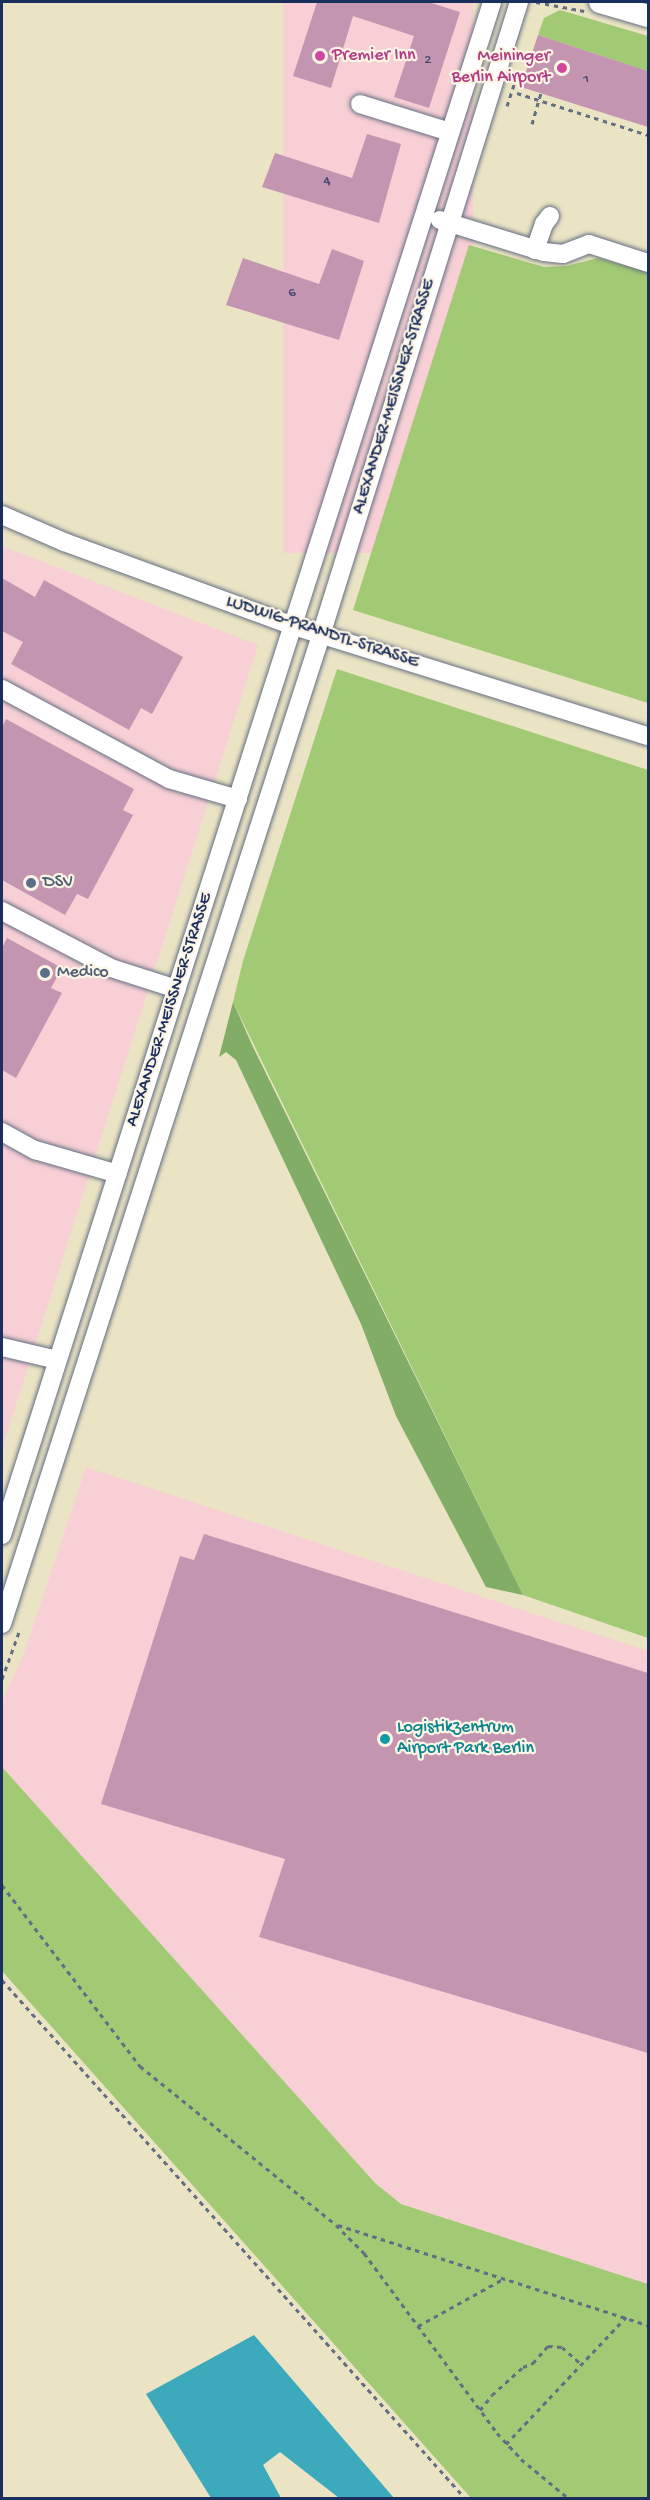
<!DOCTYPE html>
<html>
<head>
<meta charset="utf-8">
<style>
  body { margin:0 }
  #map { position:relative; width:650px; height:2500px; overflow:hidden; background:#ebe4c4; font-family:"Gochi Hand",sans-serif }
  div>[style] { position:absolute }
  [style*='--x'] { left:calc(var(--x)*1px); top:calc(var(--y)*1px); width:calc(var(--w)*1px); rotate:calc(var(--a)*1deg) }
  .built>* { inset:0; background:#f7cfd5; transform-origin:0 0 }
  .green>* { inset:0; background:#a2c974 }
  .forest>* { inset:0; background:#81ad66 }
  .water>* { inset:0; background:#3ca9bc }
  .building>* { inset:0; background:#c495b0 }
  .path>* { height:3px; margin-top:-1.5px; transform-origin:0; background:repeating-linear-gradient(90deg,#646e82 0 4.5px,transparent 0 9px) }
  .roads { filter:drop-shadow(0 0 2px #646e82) drop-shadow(0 0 2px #646e82) }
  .minor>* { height:18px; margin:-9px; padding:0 9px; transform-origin:9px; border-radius:9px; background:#fff }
  .major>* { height:22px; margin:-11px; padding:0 11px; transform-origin:11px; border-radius:11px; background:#fff }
  .dots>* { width:16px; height:16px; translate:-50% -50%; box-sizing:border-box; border:3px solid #fcf5e5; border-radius:50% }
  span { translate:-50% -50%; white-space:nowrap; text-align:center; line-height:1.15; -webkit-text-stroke:4.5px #fcf5e5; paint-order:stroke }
  .number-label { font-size:15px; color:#454872 }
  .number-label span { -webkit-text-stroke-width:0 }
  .hotel-label { font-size:18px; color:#b23c85 }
  .left { translate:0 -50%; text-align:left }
  .right { translate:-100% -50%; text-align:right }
  .street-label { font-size:18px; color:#1b2f5e }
  .service-label { font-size:18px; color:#4e5e75 }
  .culture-label { font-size:18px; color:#0d838f }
  .frame { position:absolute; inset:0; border:3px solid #1b2f5e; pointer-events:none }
</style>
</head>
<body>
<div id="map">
  <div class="built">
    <div style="left:283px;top:2px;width:190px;height:551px"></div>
    <div style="clip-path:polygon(2px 546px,258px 645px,2px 1449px)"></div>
    <div style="clip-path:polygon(86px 1467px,648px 1651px,648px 2284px,401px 2204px,375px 2183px,2px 1767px,2px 1702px,24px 1653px)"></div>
  </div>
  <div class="green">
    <div style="clip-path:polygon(560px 10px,648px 36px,648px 71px,538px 35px,544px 18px)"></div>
    <div style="clip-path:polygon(469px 245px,544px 267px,567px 266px,598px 258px,648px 272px,648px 703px,353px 610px)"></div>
    <div style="clip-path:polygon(337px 669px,648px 770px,648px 1638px,523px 1595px,233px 1002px,243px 961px)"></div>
    <div style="clip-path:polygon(2px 1767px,375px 2183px,401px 2204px,648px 2284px,648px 2498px,471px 2498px,2px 1971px)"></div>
  </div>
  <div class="forest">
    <div style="clip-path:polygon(233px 1002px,253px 1047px,523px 1595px,486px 1587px,396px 1416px,361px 1324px,236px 1060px,226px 1052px,219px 1057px)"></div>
  </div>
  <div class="water">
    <div style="clip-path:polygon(254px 2335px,394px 2498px,339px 2498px,280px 2452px,263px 2465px,281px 2498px,211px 2498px,146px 2394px)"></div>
  </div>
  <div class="building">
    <div style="clip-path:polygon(317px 2px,428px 2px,460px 12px,429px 108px,394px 97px,414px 36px,353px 16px,331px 88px,293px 76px)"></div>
    <div style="clip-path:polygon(538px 35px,648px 71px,648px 127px,521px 87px)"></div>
    <div style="clip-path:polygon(367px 134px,401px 144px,379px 223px,262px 187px,275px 153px,352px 178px)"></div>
    <div style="clip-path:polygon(332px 249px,364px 261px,339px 340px,226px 305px,243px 258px,319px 284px)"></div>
    <div style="clip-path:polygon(2px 578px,35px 597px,44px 580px,183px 657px,152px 714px,141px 708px,129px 730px,11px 664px,23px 642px,2px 631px)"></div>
    <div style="clip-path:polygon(6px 719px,134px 789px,123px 810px,133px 815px,88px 899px,77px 894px,65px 915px,2px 880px,2px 727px)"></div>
    <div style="clip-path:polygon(7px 938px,62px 968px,51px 988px,62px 993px,16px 1078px,2px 1070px,2px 948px)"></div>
    <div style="clip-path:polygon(204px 1534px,648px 1673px,648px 2053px,259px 1937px,285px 1859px,101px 1804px,180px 1556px,194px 1560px)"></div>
  </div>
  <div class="path">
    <div style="--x:536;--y:2;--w:49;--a:10.6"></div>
    <div style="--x:517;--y:93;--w:138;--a:17.8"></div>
    <div style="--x:507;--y:106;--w:29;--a:-72"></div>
    <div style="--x:532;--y:124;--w:32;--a:-74"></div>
    <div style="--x:2;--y:1679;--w:50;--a:-70.1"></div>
    <div style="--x:2;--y:1885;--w:228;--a:52.7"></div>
    <div style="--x:140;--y:2066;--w:252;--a:39"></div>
    <div style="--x:336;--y:2225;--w:40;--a:45"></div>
    <div style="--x:364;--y:2253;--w:224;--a:53.5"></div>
    <div style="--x:497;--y:2433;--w:35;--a:47"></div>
    <div style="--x:521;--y:2459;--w:61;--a:39.7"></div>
    <div style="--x:2;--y:1980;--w:695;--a:48.21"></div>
    <div style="--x:338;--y:2225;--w:326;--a:17.9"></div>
    <div style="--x:418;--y:2326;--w:99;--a:-28.9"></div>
    <div style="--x:480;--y:2410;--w:19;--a:-51"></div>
    <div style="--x:492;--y:2395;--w:42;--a:-42.1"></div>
    <div style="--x:523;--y:2367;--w:11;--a:-22"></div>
    <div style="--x:533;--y:2363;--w:23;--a:-49"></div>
    <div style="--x:548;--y:2346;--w:14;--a:4"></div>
    <div style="--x:562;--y:2347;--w:25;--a:42"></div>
    <div style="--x:506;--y:2444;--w:175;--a:-46.6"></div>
  </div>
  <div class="roads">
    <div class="minor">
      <div style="--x:360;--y:104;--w:94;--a:17.3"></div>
      <div style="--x:440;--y:220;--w:109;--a:17.1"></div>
      <div style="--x:544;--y:252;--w:19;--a:6"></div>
      <div style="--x:563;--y:254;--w:28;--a:-21"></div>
      <div style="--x:589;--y:244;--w:62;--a:17.9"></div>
      <div style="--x:535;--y:250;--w:28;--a:-71"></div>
      <div style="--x:544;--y:224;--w:10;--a:-53"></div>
      <div style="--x:2;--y:515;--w:68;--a:23.5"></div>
      <div style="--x:64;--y:542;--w:245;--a:20.1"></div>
      <div style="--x:294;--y:626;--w:371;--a:17.3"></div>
      <div style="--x:2;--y:689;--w:190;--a:28.3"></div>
      <div style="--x:169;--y:779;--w:72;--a:16.2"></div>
      <div style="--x:2;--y:911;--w:123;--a:27.6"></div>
      <div style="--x:111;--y:968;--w:69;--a:17.7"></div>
      <div style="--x:2;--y:1132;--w:38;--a:29"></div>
      <div style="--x:35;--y:1150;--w:86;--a:16.1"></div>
      <div style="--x:2;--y:1347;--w:57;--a:13.3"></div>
      <div style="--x:2;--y:1535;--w:1609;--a:-72.27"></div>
      <div style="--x:2;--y:1624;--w:1039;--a:-72.12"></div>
      <div style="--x:321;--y:635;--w:663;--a:-72.63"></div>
    </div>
    <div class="major">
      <div style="--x:600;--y:2;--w:50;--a:16.3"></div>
    </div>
  </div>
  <div class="dots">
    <div style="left:320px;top:56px;background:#d1479c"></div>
    <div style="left:562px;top:68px;background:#d1479c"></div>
    <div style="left:31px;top:883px;background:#5c6f8a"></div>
    <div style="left:45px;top:973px;background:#5c6f8a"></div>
    <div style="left:385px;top:1739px;background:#0f9aa8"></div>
  </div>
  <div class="number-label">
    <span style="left:428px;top:61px">2</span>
    <span style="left:586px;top:80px">1</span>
    <span style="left:327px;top:182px">4</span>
    <span style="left:292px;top:294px">6</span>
  </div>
  <div class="hotel-label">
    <span class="left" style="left:332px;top:56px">Premier Inn</span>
    <span class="right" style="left:550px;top:68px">Meininger<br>Berlin Airport</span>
  </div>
  <div class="street-label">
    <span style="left:395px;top:397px;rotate:-73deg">ALEXANDER-MEISSNER-STRASSE</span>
    <span style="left:322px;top:633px;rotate:18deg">LUDWIG-PRANDTL-STRASSE</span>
    <span style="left:170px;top:1010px;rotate:-72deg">ALEXANDER-MEISSNER-STRASSE</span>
  </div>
  <div class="service-label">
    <span class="left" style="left:43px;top:883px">DSV</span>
    <span class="left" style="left:57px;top:973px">Medico</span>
  </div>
  <div class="culture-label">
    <span class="left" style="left:397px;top:1739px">Logistikzentrum<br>Airport Park Berlin</span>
  </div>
  <div class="frame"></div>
</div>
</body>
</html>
